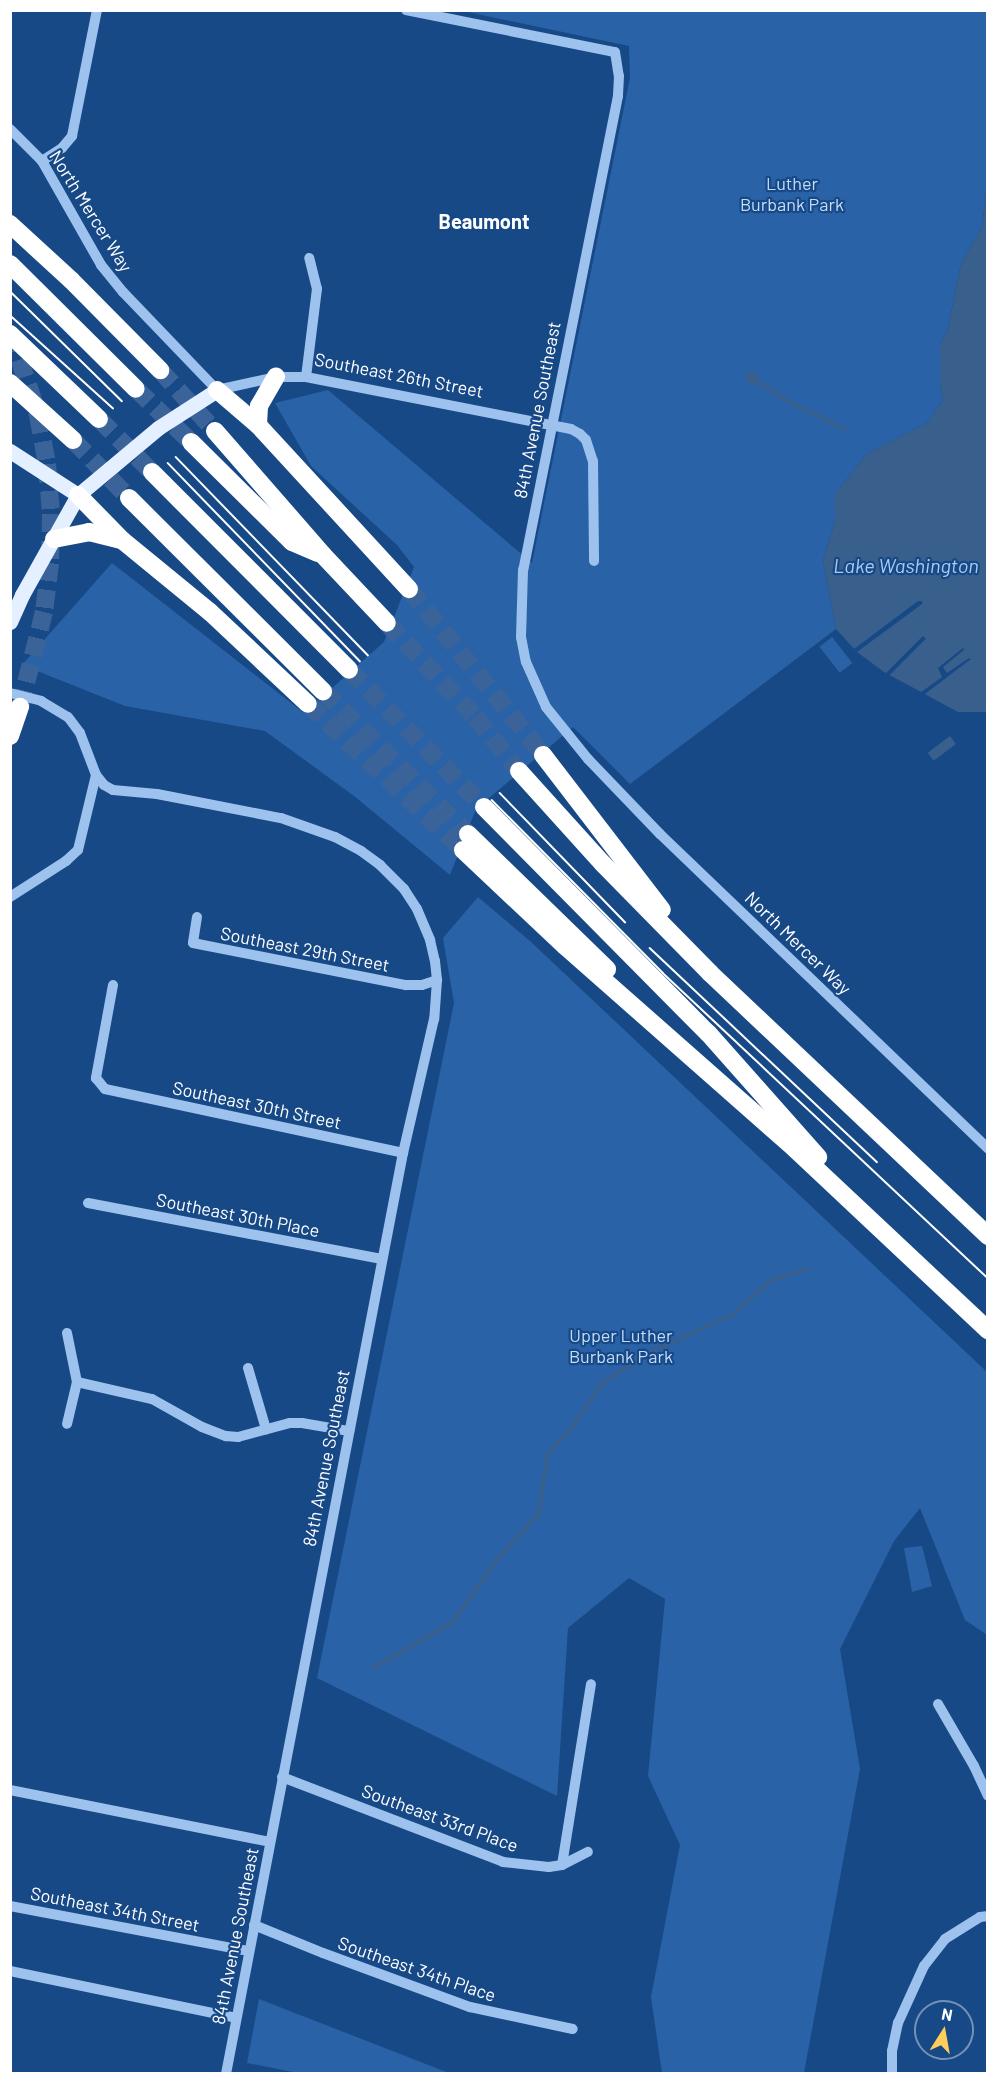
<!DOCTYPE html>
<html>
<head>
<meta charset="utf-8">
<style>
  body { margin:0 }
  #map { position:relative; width:998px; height:2084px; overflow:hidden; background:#174987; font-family:Barlow,sans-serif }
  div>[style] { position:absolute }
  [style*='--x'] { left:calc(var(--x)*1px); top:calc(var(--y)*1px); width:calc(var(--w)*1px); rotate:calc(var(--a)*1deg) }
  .green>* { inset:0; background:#2962a6; transform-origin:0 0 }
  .water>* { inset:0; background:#395f8d; transform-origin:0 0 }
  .pier>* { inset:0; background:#174987; transform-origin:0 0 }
  .stream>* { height:4px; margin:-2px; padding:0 2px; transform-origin:2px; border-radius:2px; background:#395f8d }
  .highway-tunnel>* { height:18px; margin-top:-9px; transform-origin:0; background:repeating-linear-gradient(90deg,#3a6499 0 18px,transparent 0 27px) }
  .minor>* { height:10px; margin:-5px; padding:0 5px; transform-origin:5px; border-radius:5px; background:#9dc2ee }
  .major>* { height:15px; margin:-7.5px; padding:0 7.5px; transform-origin:7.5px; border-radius:7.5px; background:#e4efff }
  .highway>* { height:18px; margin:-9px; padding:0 9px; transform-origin:9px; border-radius:9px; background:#fff }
  .tram>* { height:1.5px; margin:-0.75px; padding:0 0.75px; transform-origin:0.75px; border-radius:0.75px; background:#fff }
  span { translate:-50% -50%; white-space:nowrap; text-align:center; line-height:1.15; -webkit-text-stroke:4.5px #174987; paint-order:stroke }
  .park-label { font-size:18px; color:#c3dcfa }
  .street-label { font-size:18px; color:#fff }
  .neighbourhood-label { font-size:20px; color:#fff; font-weight:700 }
  .water-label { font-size:20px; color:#a9ccf5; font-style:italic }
  .frame { position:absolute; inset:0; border:12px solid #fff; pointer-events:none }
  .north { position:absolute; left:914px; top:2000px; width:60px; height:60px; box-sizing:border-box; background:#174987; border:2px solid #7492b7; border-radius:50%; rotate:11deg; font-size:16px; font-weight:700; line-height:24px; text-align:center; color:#fff }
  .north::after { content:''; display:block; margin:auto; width:21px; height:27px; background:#ffce5a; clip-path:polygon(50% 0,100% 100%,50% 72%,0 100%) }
</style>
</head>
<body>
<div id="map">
  <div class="green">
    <div style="clip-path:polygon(463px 11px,987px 11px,987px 185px,982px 227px,961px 264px,947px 332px,940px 344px,940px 383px,943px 400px,927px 423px,868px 453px,835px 493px,835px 521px,823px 560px,836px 629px,630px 784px,573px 727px,476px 809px,450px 875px,354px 796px,265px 731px,125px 706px,22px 665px,112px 563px,304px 713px,384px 642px,414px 567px,397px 545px,311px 466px,275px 403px,328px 390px,532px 563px,630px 78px,629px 46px)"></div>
    <div style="left:832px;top:637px;width:33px;height:16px;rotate:52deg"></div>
    <div style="clip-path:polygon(478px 897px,530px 941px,987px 1372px,987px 1635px,965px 1620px,920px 1508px,894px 1541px,840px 1649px,860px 1769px,804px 2073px,662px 2073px,651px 1997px,680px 1845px,648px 1776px,665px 1599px,629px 1578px,568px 1628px,557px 1796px,317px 1678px,454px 1003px,443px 938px)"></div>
    <div style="clip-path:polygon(922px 1546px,932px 1586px,912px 1592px,904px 1548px)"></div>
    <div style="clip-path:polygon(259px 1999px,449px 2073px,298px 2073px,247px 2063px)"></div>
  </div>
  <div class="water">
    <div style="clip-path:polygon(987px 185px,987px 712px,958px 712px,884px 672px,857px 652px,836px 629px,823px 560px,835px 521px,835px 493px,868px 453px,927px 423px,943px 400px,940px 383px,940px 344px,947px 332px,961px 264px,982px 227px)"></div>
    <div style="left:950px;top:736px;width:10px;height:28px;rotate:53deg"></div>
  </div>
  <div class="pier">
    <div style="clip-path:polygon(918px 601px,922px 601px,922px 604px,857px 652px,854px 649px)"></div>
    <div style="left:923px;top:636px;width:4px;height:57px;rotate:45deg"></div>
    <div style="clip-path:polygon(963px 648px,964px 650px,943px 667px,947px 673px,969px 658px,971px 659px,921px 697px,917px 695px,942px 677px,938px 668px)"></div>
  </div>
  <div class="stream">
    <div style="--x:752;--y:378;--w:3;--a:0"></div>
    <div style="--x:755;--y:378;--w:4;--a:-124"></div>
    <div style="--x:753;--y:375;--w:4;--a:153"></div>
    <div style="--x:749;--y:377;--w:7;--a:34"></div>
    <div style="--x:755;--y:381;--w:6;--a:-81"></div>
    <div style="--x:756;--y:375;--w:7;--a:-172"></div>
    <div style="--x:749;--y:374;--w:4;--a:104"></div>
    <div style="--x:748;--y:378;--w:4;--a:63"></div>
    <div style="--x:750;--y:382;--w:10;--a:6"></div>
    <div style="--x:760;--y:383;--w:35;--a:33"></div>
    <div style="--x:789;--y:402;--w:62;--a:25.7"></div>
    <div style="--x:373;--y:1668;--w:91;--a:-29.7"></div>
    <div style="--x:452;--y:1623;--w:76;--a:-54.6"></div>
    <div style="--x:496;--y:1561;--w:64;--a:-48.1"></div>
    <div style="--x:539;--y:1513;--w:59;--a:-82.1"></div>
    <div style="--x:547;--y:1455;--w:39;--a:-48"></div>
    <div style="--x:573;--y:1426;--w:52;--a:-56"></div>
    <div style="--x:602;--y:1383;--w:55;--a:-33.1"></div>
    <div style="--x:648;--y:1353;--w:92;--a:-24.3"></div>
    <div style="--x:732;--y:1315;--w:52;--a:-41.9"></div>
    <div style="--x:771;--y:1280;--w:39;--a:-17"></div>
  </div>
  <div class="highway-tunnel">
    <div style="--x:11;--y:334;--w:85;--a:71.6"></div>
    <div style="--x:38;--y:415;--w:50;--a:79.6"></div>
    <div style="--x:47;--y:464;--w:50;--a:85.4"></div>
    <div style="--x:51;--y:514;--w:49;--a:91.2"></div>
    <div style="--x:50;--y:563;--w:49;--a:97"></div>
    <div style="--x:44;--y:612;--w:98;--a:104.2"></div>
    <div style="--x:160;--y:370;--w:82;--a:48"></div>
    <div style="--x:136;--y:389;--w:76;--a:43.9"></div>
    <div style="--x:99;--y:419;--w:75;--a:45"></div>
    <div style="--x:73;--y:440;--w:81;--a:46"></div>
    <div style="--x:409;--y:589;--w:213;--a:51.1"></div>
    <div style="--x:387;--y:623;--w:129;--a:46.9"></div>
    <div style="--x:475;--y:717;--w:70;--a:50.8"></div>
    <div style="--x:349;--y:670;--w:192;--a:45.4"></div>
    <div style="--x:323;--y:691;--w:204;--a:44.6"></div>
    <div style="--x:308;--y:704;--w:213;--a:43.3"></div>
  </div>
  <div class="minor">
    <div style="--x:406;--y:10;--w:213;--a:11.4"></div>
    <div style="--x:615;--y:52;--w:24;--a:81"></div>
    <div style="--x:619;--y:76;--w:20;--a:93"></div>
    <div style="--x:618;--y:96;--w:483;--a:101.3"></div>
    <div style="--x:523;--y:570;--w:67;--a:91.7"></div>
    <div style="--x:521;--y:637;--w:25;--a:79"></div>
    <div style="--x:526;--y:662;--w:49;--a:66"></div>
    <div style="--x:546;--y:707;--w:67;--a:51.1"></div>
    <div style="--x:588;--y:759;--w:104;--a:46.2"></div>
    <div style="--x:660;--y:834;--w:455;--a:43.8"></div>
    <div style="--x:10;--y:129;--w:45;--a:45"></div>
    <div style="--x:42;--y:161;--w:120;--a:60.4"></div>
    <div style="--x:101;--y:265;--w:35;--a:51"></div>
    <div style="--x:123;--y:292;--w:136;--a:46.2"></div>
    <div style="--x:217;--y:390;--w:60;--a:-12.4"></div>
    <div style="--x:276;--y:377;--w:30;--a:0"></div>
    <div style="--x:306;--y:377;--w:270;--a:11.1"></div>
    <div style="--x:571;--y:429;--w:10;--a:29"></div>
    <div style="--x:580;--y:434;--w:8;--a:45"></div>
    <div style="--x:586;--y:440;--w:22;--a:72"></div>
    <div style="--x:593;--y:461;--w:100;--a:89.4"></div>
    <div style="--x:42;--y:161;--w:24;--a:-33"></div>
    <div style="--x:62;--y:148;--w:16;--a:-50"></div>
    <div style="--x:72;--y:136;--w:128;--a:-78.8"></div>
    <div style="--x:306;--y:377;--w:89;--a:-82.9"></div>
    <div style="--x:317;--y:289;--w:32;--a:-104"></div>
    <div style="--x:10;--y:693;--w:32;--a:14"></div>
    <div style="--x:41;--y:701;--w:31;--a:31"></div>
    <div style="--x:68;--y:717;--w:20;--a:53"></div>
    <div style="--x:80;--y:733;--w:45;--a:69.1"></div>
    <div style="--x:96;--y:775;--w:13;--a:51"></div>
    <div style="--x:104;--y:785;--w:10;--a:29"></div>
    <div style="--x:113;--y:790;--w:44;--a:5.2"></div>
    <div style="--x:157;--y:794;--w:126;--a:11"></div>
    <div style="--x:281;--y:818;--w:57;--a:19.4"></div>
    <div style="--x:335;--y:837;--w:30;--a:28"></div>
    <div style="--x:361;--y:851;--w:24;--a:36"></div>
    <div style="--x:380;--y:865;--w:34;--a:45"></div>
    <div style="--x:404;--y:889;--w:24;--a:57"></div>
    <div style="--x:417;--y:909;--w:34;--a:67"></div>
    <div style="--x:430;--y:940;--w:22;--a:77"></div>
    <div style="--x:435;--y:961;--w:19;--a:84"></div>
    <div style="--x:437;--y:980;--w:39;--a:94"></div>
    <div style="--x:434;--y:1019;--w:138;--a:103"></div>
    <div style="--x:403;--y:1153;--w:938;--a:100.88"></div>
    <div style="--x:10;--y:897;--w:67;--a:-32.7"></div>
    <div style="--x:66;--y:861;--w:16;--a:-43"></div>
    <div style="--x:78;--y:850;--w:77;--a:-76.5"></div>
    <div style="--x:197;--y:917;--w:26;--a:99"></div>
    <div style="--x:193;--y:943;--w:217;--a:11.2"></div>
    <div style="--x:406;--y:985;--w:16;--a:0"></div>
    <div style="--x:422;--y:985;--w:16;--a:-18"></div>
    <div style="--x:113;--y:985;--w:95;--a:100.4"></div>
    <div style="--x:96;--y:1078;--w:14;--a:51"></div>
    <div style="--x:105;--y:1089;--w:305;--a:12.1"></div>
    <div style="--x:88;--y:1203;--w:299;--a:10.8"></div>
    <div style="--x:67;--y:1333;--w:50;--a:78.5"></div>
    <div style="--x:77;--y:1382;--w:43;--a:103.4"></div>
    <div style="--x:248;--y:1368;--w:64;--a:73.6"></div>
    <div style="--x:77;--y:1382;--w:77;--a:12.8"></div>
    <div style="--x:152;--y:1399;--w:57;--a:29.2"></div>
    <div style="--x:202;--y:1427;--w:26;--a:21"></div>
    <div style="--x:226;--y:1436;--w:12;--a:5"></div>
    <div style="--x:238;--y:1437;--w:54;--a:-15.1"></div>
    <div style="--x:290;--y:1423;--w:12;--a:0"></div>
    <div style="--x:302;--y:1423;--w:48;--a:9.7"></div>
    <div style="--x:938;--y:1704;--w:72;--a:59.9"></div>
    <div style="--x:974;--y:1766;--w:33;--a:65"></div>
    <div style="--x:282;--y:1777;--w:237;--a:21"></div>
    <div style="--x:503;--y:1862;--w:46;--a:6.2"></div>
    <div style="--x:549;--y:1867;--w:13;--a:-9"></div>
    <div style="--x:562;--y:1865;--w:29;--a:-27"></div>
    <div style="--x:10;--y:1790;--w:265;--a:11.3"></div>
    <div style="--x:562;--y:1865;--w:183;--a:-80.9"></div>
    <div style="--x:10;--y:1906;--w:243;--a:10.7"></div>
    <div style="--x:254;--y:1925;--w:74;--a:22.1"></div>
    <div style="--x:323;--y:1953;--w:157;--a:20.2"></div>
    <div style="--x:470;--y:2007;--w:105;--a:12.1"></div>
    <div style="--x:10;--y:1971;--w:231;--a:11.7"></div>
    <div style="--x:892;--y:2074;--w:23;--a:-90"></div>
    <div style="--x:892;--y:2051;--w:29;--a:-78"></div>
    <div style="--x:898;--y:2023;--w:63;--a:-65.5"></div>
    <div style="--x:924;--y:1966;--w:34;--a:-52"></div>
    <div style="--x:945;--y:1939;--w:41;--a:-32.2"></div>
    <div style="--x:980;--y:1917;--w:8;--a:-7"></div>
  </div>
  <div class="major">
    <div style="--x:10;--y:451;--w:81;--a:32.9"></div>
    <div style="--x:10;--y:622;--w:30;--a:-66"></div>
    <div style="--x:22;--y:595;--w:115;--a:-60.8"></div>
    <div style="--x:78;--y:495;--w:104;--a:-39.9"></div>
    <div style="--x:158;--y:428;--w:70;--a:-32.8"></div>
  </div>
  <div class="highway">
    <div style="--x:10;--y:224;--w:83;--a:42.6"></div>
    <div style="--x:71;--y:280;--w:127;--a:45.3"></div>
    <div style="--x:10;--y:264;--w:177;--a:44.8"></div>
    <div style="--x:10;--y:334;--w:123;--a:43.7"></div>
    <div style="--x:10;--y:383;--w:85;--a:42.1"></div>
    <div style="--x:217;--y:390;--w:54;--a:40.5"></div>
    <div style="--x:258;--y:425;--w:223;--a:47.4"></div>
    <div style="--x:258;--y:425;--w:19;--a:-87"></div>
    <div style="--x:259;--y:406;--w:34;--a:-60"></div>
    <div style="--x:215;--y:431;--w:164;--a:48.9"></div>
    <div style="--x:323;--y:555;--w:93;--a:46.7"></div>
    <div style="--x:191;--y:442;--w:142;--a:44.7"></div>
    <div style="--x:292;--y:542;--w:28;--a:23"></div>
    <div style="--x:152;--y:472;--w:279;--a:45.1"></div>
    <div style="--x:78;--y:495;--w:63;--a:45.6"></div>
    <div style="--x:122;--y:540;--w:114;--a:39.3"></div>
    <div style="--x:210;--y:612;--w:134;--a:43.2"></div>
    <div style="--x:129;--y:498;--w:274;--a:44.9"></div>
    <div style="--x:54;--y:539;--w:36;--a:-11"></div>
    <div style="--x:89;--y:532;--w:32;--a:14"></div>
    <div style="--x:10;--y:736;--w:31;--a:-71"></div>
    <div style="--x:543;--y:755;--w:195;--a:52.5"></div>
    <div style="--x:519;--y:771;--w:125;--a:47.9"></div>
    <div style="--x:603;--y:864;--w:153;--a:45.5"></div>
    <div style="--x:710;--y:973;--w:383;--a:43.4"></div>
    <div style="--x:484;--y:807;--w:318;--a:45.3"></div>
    <div style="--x:708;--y:1033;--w:166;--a:48.4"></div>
    <div style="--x:468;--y:834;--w:194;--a:44.2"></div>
    <div style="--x:463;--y:850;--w:140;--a:43.3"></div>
    <div style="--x:565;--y:946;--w:307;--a:41.4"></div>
    <div style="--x:795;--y:1149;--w:265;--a:43.2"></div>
  </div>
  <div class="tram">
    <div style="--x:10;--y:291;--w:157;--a:44.5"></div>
    <div style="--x:10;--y:315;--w:139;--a:42.1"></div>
    <div style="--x:176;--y:457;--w:276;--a:45.9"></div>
    <div style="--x:168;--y:463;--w:276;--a:45.9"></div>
    <div style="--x:500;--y:793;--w:180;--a:45.9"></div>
    <div style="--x:492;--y:800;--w:243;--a:45.3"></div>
    <div style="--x:663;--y:973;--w:446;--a:43.2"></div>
    <div style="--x:650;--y:948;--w:312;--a:43.3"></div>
  </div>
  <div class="park-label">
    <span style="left:792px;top:194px">Luther<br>Burbank Park</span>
    <span style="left:621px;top:1346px">Upper Luther<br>Burbank Park</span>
  </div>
  <div class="street-label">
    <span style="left:91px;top:211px;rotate:58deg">North Mercer Way</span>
    <span style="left:399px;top:375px;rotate:11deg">Southeast 26th Street</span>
    <span style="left:537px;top:410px;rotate:-79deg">84th Avenue Southeast</span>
    <span style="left:798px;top:943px;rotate:44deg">North Mercer Way</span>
    <span style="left:305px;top:949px;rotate:11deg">Southeast 29th Street</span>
    <span style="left:257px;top:1105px;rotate:12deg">Southeast 30th Street</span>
    <span style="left:238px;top:1215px;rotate:11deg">Southeast 30th Place</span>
    <span style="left:326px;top:1458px;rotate:-79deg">84th Avenue Southeast</span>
    <span style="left:440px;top:1818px;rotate:20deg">Southeast 33rd Place</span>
    <span style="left:115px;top:1909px;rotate:11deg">Southeast 34th Street</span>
    <span style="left:235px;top:1936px;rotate:-79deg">84th Avenue Southeast</span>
    <span style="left:417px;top:1969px;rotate:19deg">Southeast 34th Place</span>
  </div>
  <div class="neighbourhood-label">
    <span style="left:484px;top:221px">Beaumont</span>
  </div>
  <div class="water-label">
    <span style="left:906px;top:565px">Lake Washington</span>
  </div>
  <div class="frame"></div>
  <div class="north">N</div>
</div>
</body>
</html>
